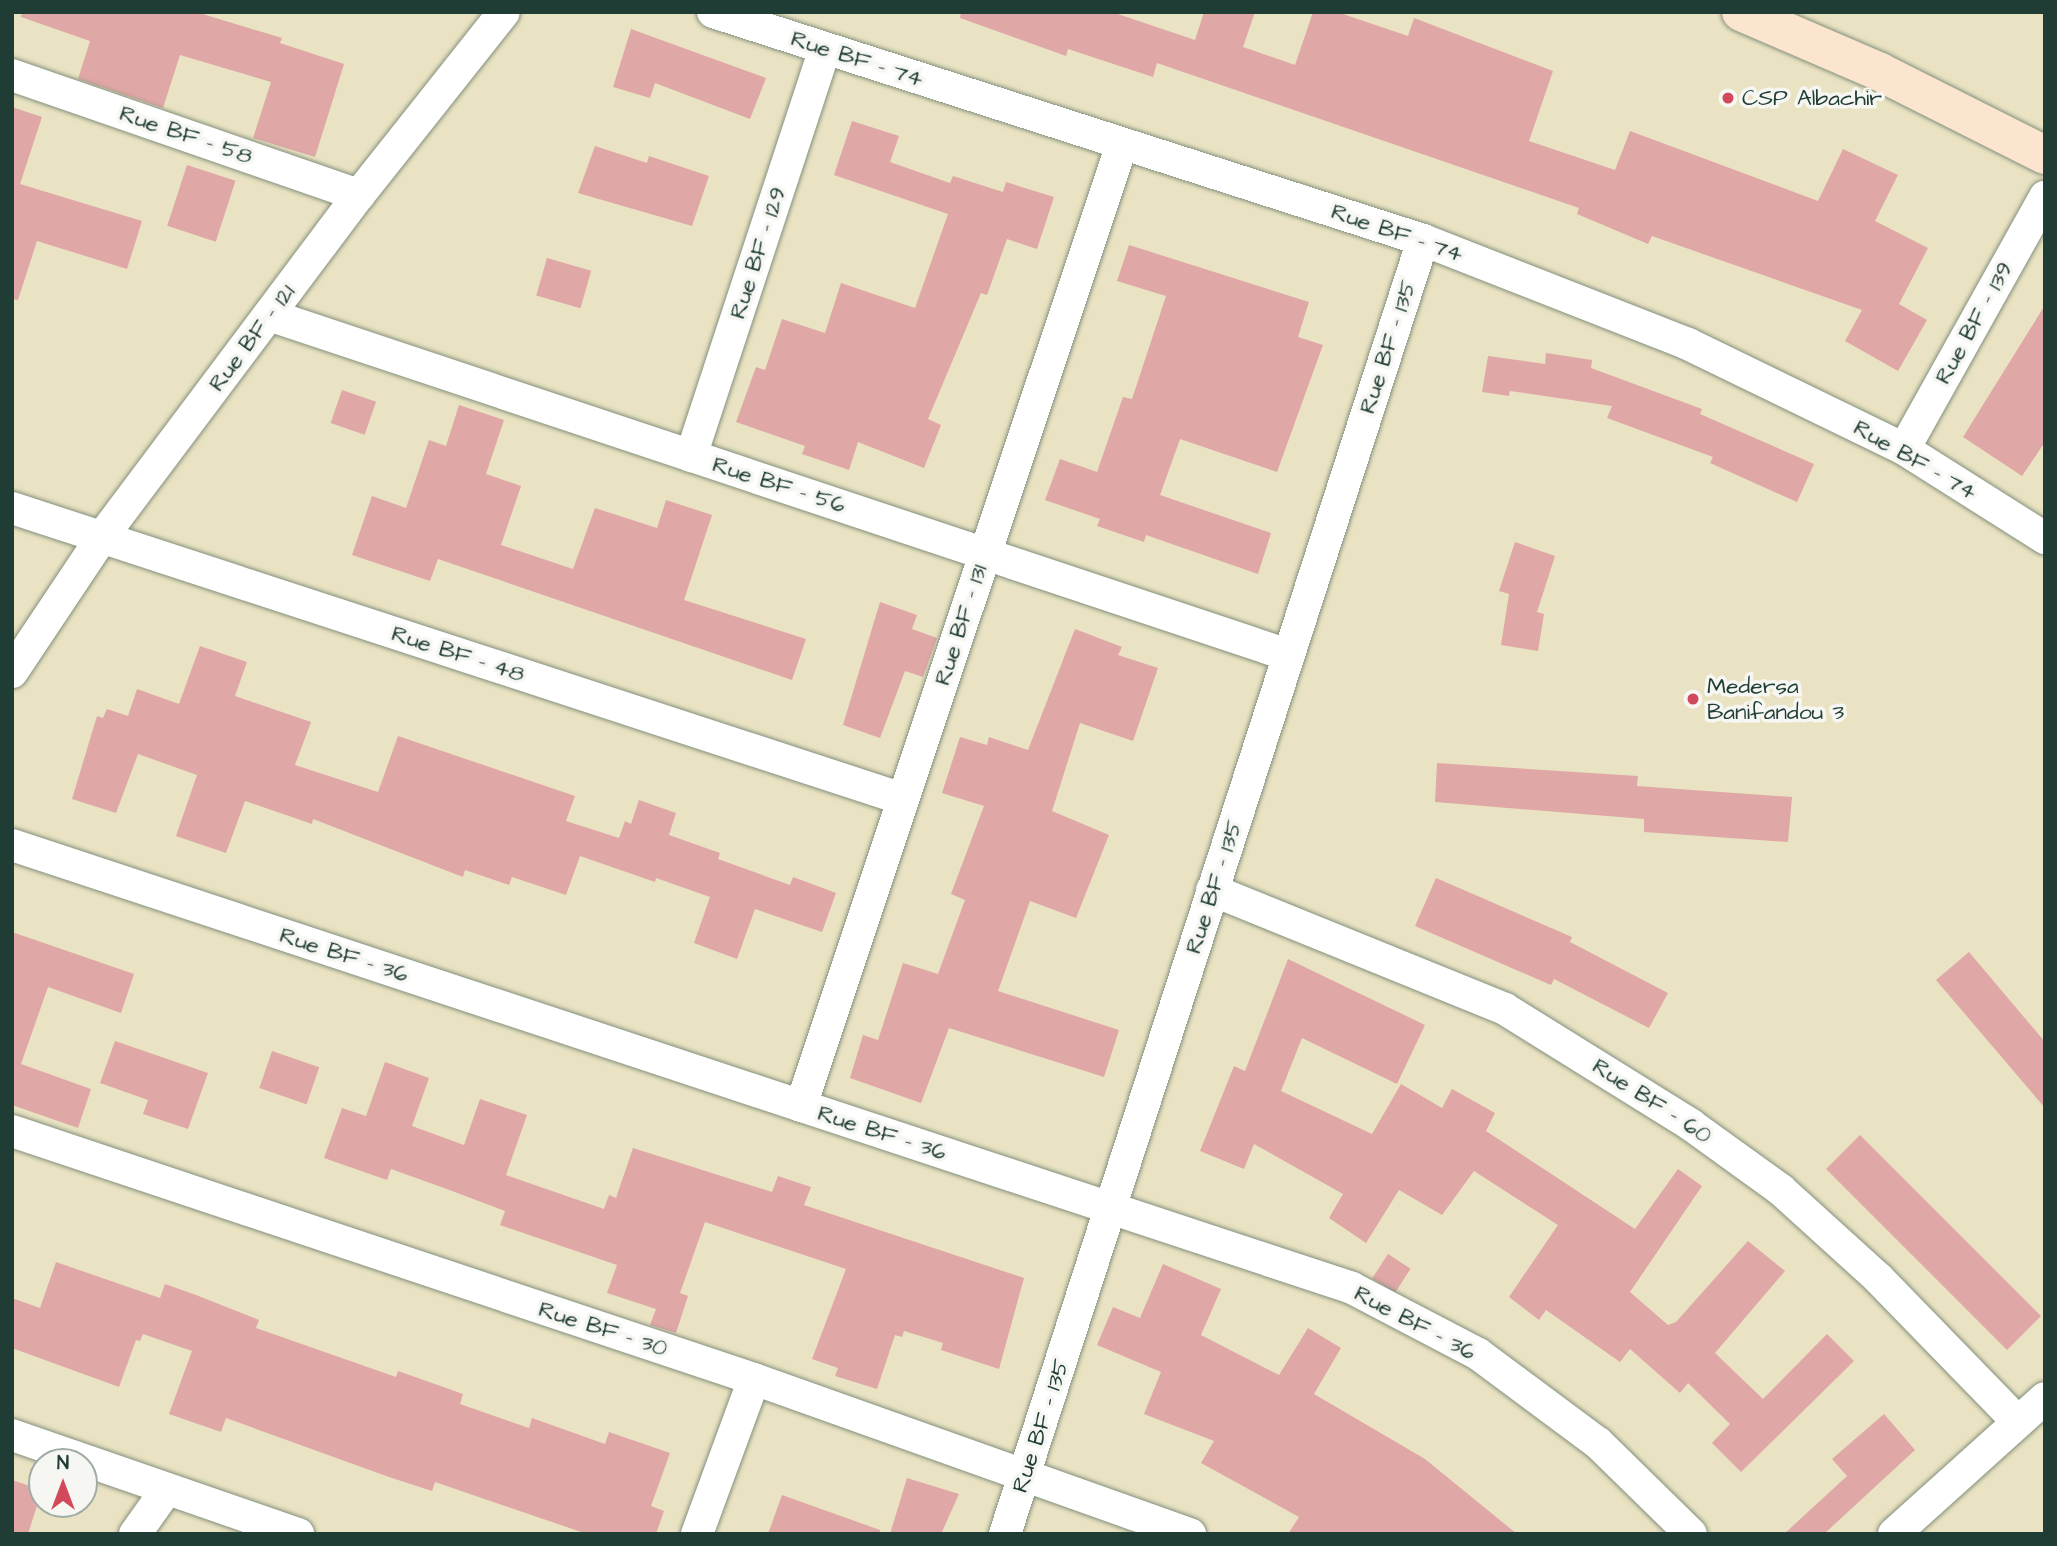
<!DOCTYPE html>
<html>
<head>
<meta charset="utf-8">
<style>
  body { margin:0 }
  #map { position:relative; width:2057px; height:1546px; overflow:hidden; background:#eae3c3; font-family:"Architects Daughter",sans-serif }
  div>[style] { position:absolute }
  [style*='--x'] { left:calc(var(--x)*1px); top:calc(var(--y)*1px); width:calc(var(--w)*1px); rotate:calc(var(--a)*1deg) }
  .building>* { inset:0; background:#dfa7a6; transform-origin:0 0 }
  .roads { filter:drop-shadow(0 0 2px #84907c) drop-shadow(0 0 2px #84907c) }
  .minor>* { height:32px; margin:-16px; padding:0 16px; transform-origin:16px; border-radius:16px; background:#fff }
  .secondary>* { height:38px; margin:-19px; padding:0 19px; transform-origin:19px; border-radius:19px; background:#fce5cf }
  .dots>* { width:19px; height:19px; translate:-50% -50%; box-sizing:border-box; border:4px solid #f6f6f2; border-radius:50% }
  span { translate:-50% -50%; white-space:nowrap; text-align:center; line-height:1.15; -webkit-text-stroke:7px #f6f6f2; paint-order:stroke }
  .street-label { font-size:23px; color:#1f3d34 }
  .poi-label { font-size:23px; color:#1f3d34 }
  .left { translate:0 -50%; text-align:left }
  .frame { position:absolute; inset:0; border:14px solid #1f3d34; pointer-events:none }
  .north { position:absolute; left:28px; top:1448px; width:70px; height:70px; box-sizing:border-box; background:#f6f6f2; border:2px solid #a0aca6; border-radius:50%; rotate:0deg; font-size:19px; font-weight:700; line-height:28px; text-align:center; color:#1f3d34 }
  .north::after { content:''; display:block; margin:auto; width:24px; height:32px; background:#d1495b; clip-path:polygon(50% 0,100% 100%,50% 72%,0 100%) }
</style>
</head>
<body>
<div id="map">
  <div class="building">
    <div style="clip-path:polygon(22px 12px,196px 12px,282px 38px,280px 43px,344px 64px,315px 157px,253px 138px,271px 82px,180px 55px,163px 108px,78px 79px,90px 41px,21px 17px)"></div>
    <div style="clip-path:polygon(961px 12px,1112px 12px,1195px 40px,1204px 12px,1255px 12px,1243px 47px,1295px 65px,1313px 12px,1337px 12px,1408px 36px,1414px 18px,1553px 71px,1529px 141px,1615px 170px,1630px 131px,1818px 201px,1843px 149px,1898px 175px,1875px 221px,1928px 248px,1899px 304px,1927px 320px,1898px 371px,1845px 341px,1862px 310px,1652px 236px,1648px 244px,1577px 214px,1579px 208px,1157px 63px,1153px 77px,1068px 49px,1066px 56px,960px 18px)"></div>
    <div style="clip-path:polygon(631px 29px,766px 78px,750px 119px,655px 83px,650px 98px,613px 87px)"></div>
    <div style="clip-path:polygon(12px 107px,42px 117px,20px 184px,142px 221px,127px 269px,37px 241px,18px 300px,12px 299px)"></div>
    <div style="clip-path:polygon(852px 121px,899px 136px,890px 162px,950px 183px,953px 176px,1003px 192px,1006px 182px,1054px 197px,1037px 249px,1007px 239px,987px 295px,981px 293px,928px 419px,941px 425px,924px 468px,858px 442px,849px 470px,802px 454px,805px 446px,736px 422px,756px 367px,765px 370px,782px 319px,825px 333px,841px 283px,915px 308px,948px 214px,834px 175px)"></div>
    <div style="clip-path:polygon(595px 146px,647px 163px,649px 156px,709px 176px,692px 226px,578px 193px)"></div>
    <div style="left:187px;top:165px;width:51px;height:64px;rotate:18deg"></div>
    <div style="clip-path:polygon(1129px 245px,1309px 302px,1298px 337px,1323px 345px,1277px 472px,1180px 439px,1160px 495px,1271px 533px,1258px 574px,1146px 535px,1144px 542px,1097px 526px,1100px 519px,1045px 500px,1060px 459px,1097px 472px,1123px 397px,1132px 399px,1166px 296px,1117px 281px)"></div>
    <div style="left:547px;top:258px;width:46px;height:39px;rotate:16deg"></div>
    <div style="clip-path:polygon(2045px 305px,2045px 442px,2022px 476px,1963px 437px)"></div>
    <div style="clip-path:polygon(1546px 353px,1592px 360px,1591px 368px,1702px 409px,1700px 414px,1814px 464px,1797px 502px,1710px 463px,1713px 457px,1607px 418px,1612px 406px,1510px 391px,1509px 396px,1482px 392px,1488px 356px,1545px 364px)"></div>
    <div style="left:342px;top:390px;width:36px;height:35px;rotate:19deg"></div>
    <div style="clip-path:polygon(459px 405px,504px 420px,486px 474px,521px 486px,501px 545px,573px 569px,595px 508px,657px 528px,666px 500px,712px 515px,684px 600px,806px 639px,792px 680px,438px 559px,430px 581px,352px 555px,372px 496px,406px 508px,429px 440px,446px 446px)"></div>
    <div style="clip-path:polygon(1515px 542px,1555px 556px,1537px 612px,1544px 614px,1538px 651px,1501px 645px,1509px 594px,1499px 591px)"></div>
    <div style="clip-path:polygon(880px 602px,917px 615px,912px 629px,937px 638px,923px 677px,905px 671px,880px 738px,843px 725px)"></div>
    <div style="clip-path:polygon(1075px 629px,1122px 647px,1118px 655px,1158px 668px,1133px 741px,1080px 723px,1052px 811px,1109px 835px,1076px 918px,1030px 901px,998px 991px,1119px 1030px,1104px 1077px,949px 1028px,921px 1103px,850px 1078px,863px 1035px,878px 1040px,903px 963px,938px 974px,965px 900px,951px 894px,984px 806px,942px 793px,960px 737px,987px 745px,989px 737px,1028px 750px)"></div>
    <div style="clip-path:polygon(200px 646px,247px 662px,235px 696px,311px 722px,295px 765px,378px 792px,398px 736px,575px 796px,566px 821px,619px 838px,625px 821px,631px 824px,639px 800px,676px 813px,669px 835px,720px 853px,718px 859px,790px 885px,793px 877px,836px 893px,822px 932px,755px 909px,737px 959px,694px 943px,710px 897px,656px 878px,655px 882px,580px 856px,566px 895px,512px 877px,509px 885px,465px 870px,463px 877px,313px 819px,312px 824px,245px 801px,226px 853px,176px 836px,197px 775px,138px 754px,116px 813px,72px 799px,97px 716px,103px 718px,107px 709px,128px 716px,137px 689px,179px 704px)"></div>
    <div style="clip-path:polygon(1437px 763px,1638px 776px,1637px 786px,1792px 797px,1788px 842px,1644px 832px,1644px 819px,1435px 802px)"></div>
    <div style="clip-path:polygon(1436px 878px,1572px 937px,1570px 942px,1668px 993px,1649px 1028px,1554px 979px,1551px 985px,1415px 926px)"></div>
    <div style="clip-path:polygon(12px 932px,134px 974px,121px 1013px,48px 987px,21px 1064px,91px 1089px,78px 1128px,12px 1105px)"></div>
    <div style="clip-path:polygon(1969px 952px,2045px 1042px,2045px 1108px,1936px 980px)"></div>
    <div style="clip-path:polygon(1288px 959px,1425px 1025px,1397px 1084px,1302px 1038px,1281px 1091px,1372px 1134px,1401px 1084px,1442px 1108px,1452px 1089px,1495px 1113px,1486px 1131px,1635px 1229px,1678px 1169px,1702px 1186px,1630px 1292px,1668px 1325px,1676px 1322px,1748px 1241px,1785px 1271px,1715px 1353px,1763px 1399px,1827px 1334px,1854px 1361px,1741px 1472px,1712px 1443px,1730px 1424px,1688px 1383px,1680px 1393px,1630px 1349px,1620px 1362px,1546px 1310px,1539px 1320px,1509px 1297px,1558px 1225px,1474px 1171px,1442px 1215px,1399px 1190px,1366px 1243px,1329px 1218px,1343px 1194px,1254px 1144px,1244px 1169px,1200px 1151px,1234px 1066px,1245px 1071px)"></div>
    <div style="clip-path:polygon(115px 1041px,208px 1073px,188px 1129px,143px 1114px,148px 1100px,100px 1083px)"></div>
    <div style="left:272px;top:1051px;width:50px;height:39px;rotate:19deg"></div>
    <div style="clip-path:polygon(385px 1062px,429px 1078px,412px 1126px,464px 1145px,480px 1099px,527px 1115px,506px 1175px,604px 1209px,609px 1195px,616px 1198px,633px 1148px,772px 1192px,778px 1176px,811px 1187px,804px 1205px,1024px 1278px,999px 1369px,941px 1350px,943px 1343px,904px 1331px,902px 1337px,895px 1335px,877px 1389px,835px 1376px,838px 1368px,812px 1359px,846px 1269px,705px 1222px,680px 1293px,688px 1296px,676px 1333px,650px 1325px,656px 1309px,607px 1293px,617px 1265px,500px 1225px,505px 1211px,444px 1188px,391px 1169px,387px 1180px,324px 1158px,342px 1108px,366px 1116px)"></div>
    <div style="left:1860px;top:1135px;width:256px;height:48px;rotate:45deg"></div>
    <div style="left:1388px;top:1254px;width:27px;height:29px;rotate:33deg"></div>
    <div style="clip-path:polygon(56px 1262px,160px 1298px,165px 1284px,196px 1295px,259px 1320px,256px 1328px,396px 1377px,398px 1371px,463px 1394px,460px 1404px,529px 1428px,532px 1418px,605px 1444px,609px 1432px,670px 1453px,651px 1506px,664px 1511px,656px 1534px,587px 1534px,435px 1482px,432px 1491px,389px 1477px,226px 1418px,221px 1432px,169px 1414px,192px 1351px,143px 1334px,140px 1341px,136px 1340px,119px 1387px,12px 1348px,12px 1298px,40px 1308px)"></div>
    <div style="clip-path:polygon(1163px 1264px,1221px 1289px,1201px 1335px,1279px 1375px,1308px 1328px,1341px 1348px,1314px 1394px,1425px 1459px,1517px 1534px,1288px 1534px,1299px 1517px,1201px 1463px,1214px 1441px,1144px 1414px,1161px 1372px,1097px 1345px,1113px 1307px,1140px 1318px)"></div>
    <div style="clip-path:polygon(1884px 1414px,1915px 1450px,1824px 1534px,1784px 1534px,1847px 1476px,1832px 1459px)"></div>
    <div style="clip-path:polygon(907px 1478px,959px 1494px,941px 1534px,890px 1534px)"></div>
    <div style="clip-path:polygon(12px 1480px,42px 1490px,28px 1534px,12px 1534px)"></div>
    <div style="clip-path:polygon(782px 1495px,880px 1530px,880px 1534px,768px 1534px)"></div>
  </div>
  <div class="roads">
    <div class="minor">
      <div style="--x:713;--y:12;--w:746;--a:17.8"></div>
      <div style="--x:1423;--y:240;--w:285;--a:21.4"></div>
      <div style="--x:1688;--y:344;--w:240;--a:25.9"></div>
      <div style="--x:1904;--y:449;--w:167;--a:32.3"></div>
      <div style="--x:12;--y:75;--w:367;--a:19.1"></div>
      <div style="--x:269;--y:315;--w:1074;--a:18.45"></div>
      <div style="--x:1904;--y:449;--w:289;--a:-60.8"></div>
      <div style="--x:691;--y:456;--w:428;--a:-71.8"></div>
      <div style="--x:12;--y:508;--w:937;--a:18.09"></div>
      <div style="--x:12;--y:672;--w:162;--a:-56.3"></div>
      <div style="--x:102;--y:537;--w:428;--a:-53.1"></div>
      <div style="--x:359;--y:195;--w:233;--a:-51.6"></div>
      <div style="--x:12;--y:845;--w:1411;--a:18.29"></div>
      <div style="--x:1352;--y:1288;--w:142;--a:27.6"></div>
      <div style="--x:1478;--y:1354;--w:149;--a:36.6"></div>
      <div style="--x:1598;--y:1443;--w:130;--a:44.4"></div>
      <div style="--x:1212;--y:890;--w:316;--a:22.1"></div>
      <div style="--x:1505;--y:1009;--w:219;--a:31.9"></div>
      <div style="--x:1691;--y:1125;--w:111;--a:35.8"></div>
      <div style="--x:1781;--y:1190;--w:131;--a:42.2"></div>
      <div style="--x:1878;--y:1278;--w:201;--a:45.8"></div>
      <div style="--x:801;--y:1106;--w:1014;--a:-71.55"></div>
      <div style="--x:12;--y:1131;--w:782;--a:18.48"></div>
      <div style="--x:754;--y:1379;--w:463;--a:19.6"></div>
      <div style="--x:12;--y:1435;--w:303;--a:19.1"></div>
      <div style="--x:135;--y:1534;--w:55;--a:-54.6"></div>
      <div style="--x:697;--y:1534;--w:165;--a:-69.8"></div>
      <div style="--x:1005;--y:1534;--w:1360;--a:-72.1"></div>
      <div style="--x:1894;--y:1534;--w:203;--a:-42"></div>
    </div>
    <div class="secondary">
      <div style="--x:1741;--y:12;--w:151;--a:23.3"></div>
      <div style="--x:1880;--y:72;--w:185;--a:26.7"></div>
    </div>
  </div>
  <div class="dots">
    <div style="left:1728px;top:98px;background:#d1495b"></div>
    <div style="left:1693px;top:699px;background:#d1495b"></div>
  </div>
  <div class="street-label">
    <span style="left:857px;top:59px;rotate:18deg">Rue BF - 74</span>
    <span style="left:186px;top:135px;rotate:19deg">Rue BF - 58</span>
    <span style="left:1397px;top:233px;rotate:19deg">Rue BF - 74</span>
    <span style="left:758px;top:253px;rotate:-72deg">Rue BF - 129</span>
    <span style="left:1974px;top:323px;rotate:-61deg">Rue BF - 139</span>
    <span style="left:252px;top:338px;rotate:-53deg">Rue BF - 121</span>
    <span style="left:1388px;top:347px;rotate:-72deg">Rue BF - 135</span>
    <span style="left:1915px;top:460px;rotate:30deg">Rue BF - 74</span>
    <span style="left:779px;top:485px;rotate:18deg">Rue BF - 56</span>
    <span style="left:961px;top:625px;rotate:-72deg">Rue BF - 131</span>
    <span style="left:458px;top:654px;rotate:18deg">Rue BF - 48</span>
    <span style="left:1214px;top:887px;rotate:-72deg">Rue BF - 135</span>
    <span style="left:344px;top:955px;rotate:18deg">Rue BF - 36</span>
    <span style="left:1652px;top:1101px;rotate:33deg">Rue BF - 60</span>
    <span style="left:882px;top:1133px;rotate:18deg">Rue BF - 36</span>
    <span style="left:1415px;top:1323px;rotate:28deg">Rue BF - 36</span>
    <span style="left:603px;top:1329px;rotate:18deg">Rue BF - 30</span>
    <span style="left:1041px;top:1426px;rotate:-72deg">Rue BF - 135</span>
  </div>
  <div class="poi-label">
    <span class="left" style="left:1742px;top:98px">CSP Albachir</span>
    <span class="left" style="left:1707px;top:699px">Medersa<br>Banifandou 3</span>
  </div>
  <div class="frame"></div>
  <div class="north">N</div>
</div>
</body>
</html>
